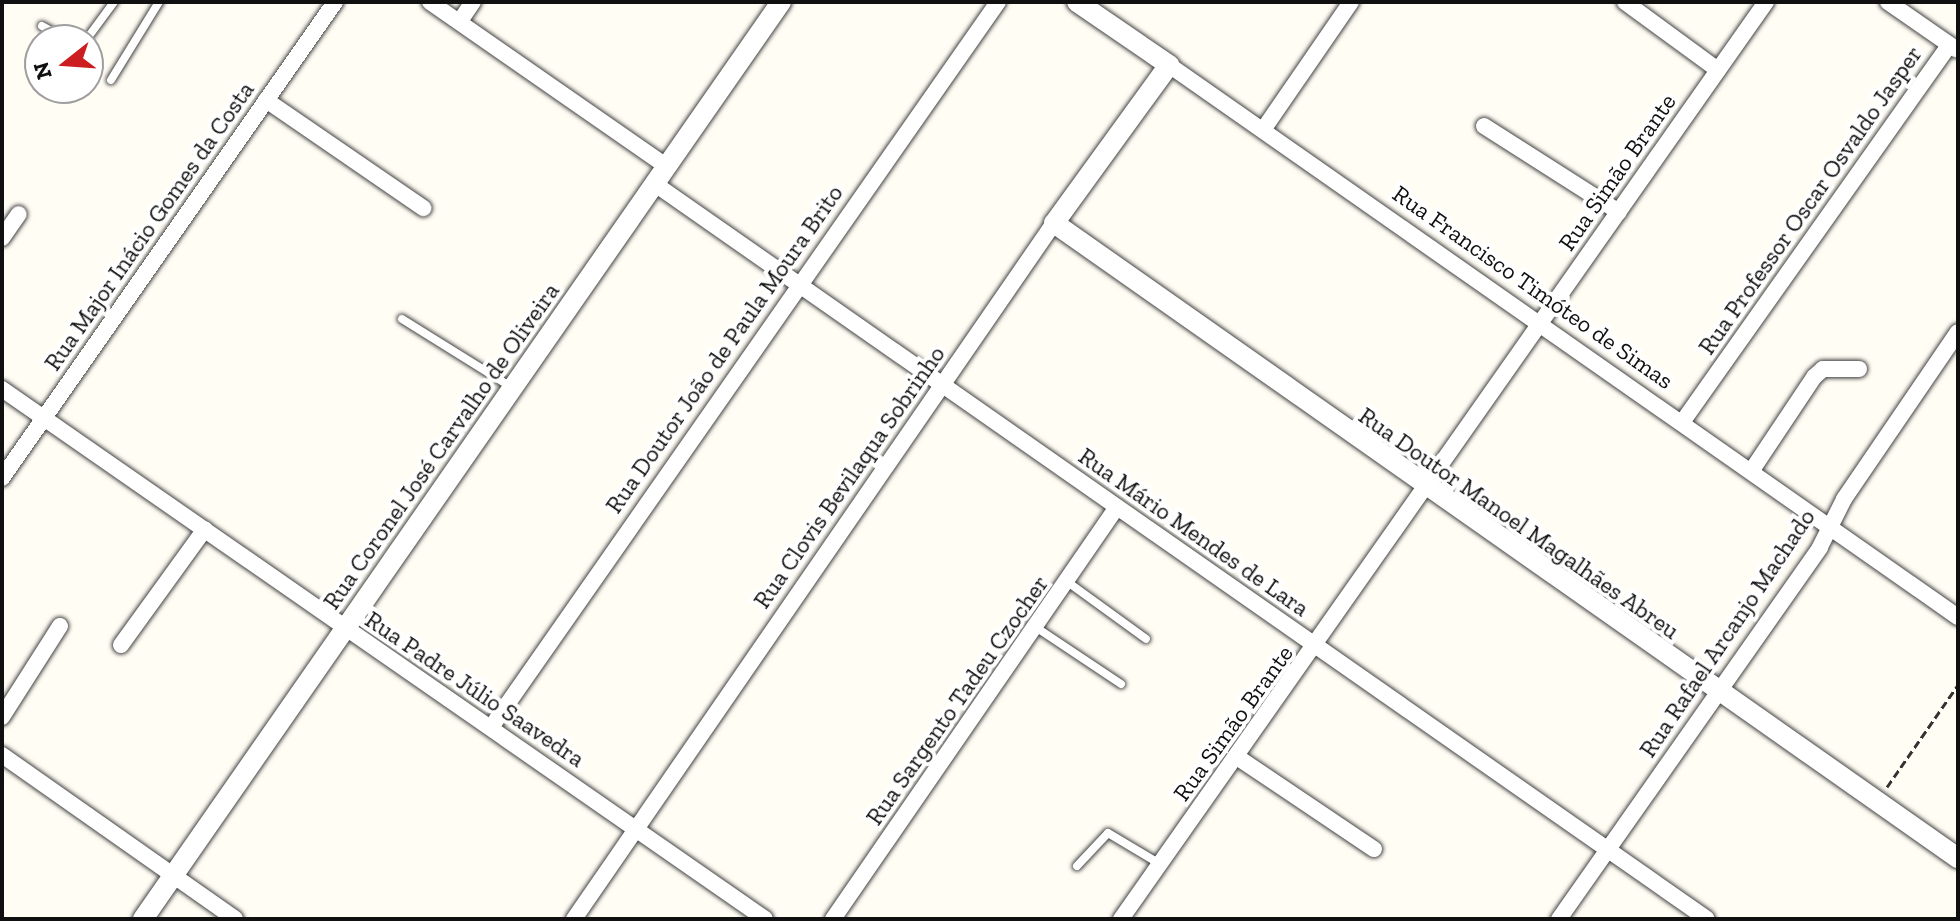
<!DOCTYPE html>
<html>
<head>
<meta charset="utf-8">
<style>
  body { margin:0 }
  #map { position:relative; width:1960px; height:921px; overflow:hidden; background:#fffdf4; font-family:"Zilla Slab",serif }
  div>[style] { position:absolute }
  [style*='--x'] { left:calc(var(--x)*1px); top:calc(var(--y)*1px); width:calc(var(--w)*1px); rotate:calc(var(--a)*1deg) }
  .path>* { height:3px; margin-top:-1.5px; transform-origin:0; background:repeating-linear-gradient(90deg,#323232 0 8px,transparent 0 12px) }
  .roads { filter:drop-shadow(0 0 2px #434343) drop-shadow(0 0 2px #434343) }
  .service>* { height:8px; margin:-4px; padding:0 4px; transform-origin:4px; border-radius:4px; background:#fff }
  .minor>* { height:16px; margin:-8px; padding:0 8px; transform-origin:8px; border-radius:8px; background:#fff }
  .tertiary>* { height:20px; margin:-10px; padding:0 10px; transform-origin:10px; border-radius:10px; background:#fff }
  span { translate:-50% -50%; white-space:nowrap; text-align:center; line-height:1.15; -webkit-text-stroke:8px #fff; paint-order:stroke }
  .street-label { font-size:24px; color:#101010 }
  .frame { position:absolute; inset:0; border:4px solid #101010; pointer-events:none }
  .north { position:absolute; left:24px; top:24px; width:80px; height:80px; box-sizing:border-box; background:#fff; border:2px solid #9f9f9f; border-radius:50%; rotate:253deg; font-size:22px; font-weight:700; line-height:32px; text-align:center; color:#101010 }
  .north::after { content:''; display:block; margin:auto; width:28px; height:36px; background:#cc1d21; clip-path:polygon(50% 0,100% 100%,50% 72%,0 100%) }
</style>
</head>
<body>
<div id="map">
  <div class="path">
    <div style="--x:1887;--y:787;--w:124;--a:-55.2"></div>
  </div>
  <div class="roads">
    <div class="service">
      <div style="--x:42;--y:26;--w:29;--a:29"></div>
      <div style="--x:86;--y:40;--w:47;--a:-53.6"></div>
      <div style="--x:111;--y:80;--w:92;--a:-58.4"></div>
      <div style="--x:402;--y:319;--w:131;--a:31.9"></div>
      <div style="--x:1069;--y:583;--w:95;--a:36"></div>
      <div style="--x:1037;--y:628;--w:101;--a:33.7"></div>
      <div style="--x:1077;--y:866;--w:45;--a:-46.8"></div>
      <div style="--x:1108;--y:833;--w:61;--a:30.8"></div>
    </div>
    <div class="minor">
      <div style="--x:430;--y:2;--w:287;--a:34.8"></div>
      <div style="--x:1625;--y:2;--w:115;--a:36.2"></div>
      <div style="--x:1888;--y:2;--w:83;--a:34.7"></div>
      <div style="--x:460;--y:21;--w:23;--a:-56"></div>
      <div style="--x:1169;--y:65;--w:963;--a:34.98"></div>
      <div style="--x:266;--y:100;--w:191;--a:34.5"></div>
      <div style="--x:1484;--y:126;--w:160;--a:32.5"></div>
      <div style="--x:1263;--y:130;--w:155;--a:-55.5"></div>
      <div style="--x:655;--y:184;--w:1283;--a:34.94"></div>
      <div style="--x:2;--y:238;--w:29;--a:-55"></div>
      <div style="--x:2;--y:389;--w:929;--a:34.78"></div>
      <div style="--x:1683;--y:421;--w:461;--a:-54.7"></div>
      <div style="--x:1752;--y:470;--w:112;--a:-56.3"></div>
      <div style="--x:1814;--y:377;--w:12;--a:-42"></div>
      <div style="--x:1823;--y:369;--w:36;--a:0"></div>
      <div style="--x:2;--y:478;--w:581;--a:-55.02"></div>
      <div style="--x:121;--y:645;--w:143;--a:-54.1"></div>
      <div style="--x:2;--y:717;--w:108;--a:-57.5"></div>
      <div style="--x:492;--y:726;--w:883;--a:-55.05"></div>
      <div style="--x:2;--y:755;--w:285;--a:35.1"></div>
      <div style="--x:1237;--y:757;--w:165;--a:33.9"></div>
      <div style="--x:574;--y:919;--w:845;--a:-55.41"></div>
      <div style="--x:833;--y:919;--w:500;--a:-55.42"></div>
      <div style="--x:1121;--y:919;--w:1121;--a:-54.88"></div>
      <div style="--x:1559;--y:919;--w:454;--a:-54.9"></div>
      <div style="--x:1820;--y:547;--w:54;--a:-63.4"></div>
      <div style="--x:1844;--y:499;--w:202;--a:-55.7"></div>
    </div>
    <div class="tertiary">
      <div style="--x:1077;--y:2;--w:112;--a:34.4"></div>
      <div style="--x:1169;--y:65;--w:195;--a:126"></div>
      <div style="--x:1054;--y:223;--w:1105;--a:35.09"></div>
      <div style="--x:143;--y:919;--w:1117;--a:-55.17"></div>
    </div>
  </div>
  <div class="street-label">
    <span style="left:1617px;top:172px;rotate:-55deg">Rua Simão Brante</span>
    <span style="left:1810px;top:200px;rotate:-55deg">Rua Professor Oscar Osvaldo Jasper</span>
    <span style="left:149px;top:226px;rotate:-55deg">Rua Major Inácio Gomes da Costa</span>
    <span style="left:1533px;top:287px;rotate:35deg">Rua Francisco Timóteo de Simas</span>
    <span style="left:724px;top:349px;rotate:-55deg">Rua Doutor João de Paula Moura Brito</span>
    <span style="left:441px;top:446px;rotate:-55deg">Rua Coronel José Carvalho de Oliveira</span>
    <span style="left:849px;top:477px;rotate:-55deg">Rua Clovis Bevilaqua Sobrinho</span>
    <span style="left:1519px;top:523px;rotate:35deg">Rua Doutor Manoel Magalhães Abreu</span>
    <span style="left:1194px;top:532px;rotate:35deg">Rua Mário Mendes de Lara</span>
    <span style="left:1727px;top:633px;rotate:-56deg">Rua Rafael Arcanjo Machado</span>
    <span style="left:475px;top:689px;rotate:34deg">Rua Padre Júlio Saavedra</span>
    <span style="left:957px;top:700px;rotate:-55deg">Rua Sargento Tadeu Czocher</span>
    <span style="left:1233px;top:723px;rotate:-54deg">Rua Simão Brante</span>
  </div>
  <div class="frame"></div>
  <div class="north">N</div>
</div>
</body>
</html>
